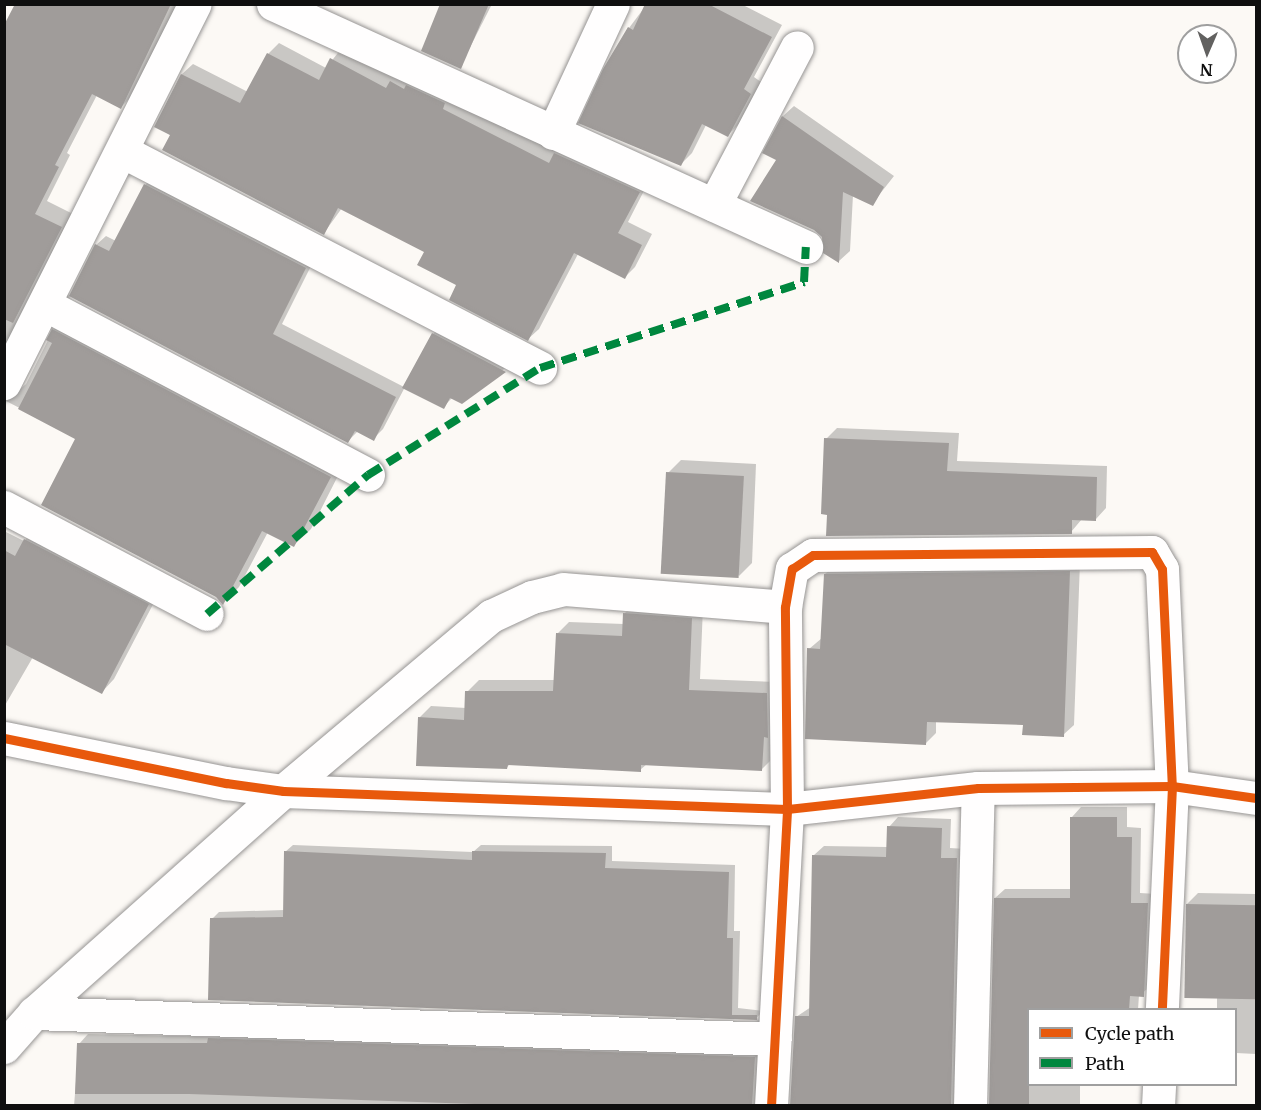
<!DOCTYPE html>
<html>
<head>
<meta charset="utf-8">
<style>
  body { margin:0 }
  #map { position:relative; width:1261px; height:1110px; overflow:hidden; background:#fcf9f5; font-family:Merriweather,serif }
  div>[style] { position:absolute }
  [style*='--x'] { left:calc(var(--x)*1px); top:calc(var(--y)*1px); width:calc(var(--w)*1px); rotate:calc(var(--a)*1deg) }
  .shadow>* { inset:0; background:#0003 }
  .building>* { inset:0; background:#a09c9a; transform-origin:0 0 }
  .roads { filter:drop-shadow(0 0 2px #969493) drop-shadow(0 0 2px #969493) }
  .street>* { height:33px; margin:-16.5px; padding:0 16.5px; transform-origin:16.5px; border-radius:16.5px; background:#fffefe }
  .quiet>* { height:8px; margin-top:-4px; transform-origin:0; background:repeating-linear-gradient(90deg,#00873e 0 15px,transparent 0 23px) }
  .cycleway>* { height:9px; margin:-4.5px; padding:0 4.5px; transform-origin:4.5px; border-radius:4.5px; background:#e8590c }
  span { translate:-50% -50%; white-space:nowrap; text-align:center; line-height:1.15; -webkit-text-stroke:6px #fff; paint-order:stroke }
  .frame { position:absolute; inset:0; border:6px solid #0f0f0f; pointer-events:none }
  .legend { position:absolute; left:1027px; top:1008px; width:210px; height:78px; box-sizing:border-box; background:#fff; border:2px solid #9f9f9f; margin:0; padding:8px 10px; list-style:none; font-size:18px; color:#0f0f0f }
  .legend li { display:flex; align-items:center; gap:12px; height:30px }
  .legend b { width:30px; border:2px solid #9f9f9f }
  .north { position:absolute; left:1177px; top:24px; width:60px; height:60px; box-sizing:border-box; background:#fff; border:2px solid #9f9f9f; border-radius:50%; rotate:182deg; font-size:16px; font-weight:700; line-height:24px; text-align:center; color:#0f0f0f }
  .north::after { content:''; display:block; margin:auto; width:21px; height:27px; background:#626160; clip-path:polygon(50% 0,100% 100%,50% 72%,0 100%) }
</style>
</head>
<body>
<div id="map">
  <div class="shadow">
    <div style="clip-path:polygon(17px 4px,177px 4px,133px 95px,121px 107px,97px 95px,67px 153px,70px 155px,47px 201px,73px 214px,4px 350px,4px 26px)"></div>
    <div style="clip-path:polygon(442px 4px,492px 4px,460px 67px)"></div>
    <div style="clip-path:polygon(647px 4px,741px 4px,782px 25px,754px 77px,761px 82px,739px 124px,728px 135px,706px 125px,692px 153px,681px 164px,580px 122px,629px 28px)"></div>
    <div style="clip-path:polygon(279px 43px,326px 68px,341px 49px,557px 152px,566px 143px,649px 181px,628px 222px,652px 234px,635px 267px,625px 277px,578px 254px,539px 329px,528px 339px,458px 285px,426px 251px,342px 208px,324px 233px,156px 126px,182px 74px,193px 64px,248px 92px,268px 54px)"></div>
    <div style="clip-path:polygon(794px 106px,894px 176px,872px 204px,853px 195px,850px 251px,839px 261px,825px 252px,823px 236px,778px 159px,764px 153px,783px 116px)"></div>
    <div style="clip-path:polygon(155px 175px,315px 258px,282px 324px,404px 387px,433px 334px,446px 321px,518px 358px,462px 402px,453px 397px,443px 407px,405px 387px,383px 429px,373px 439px,358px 431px,348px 441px,96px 245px,106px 236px,116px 241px,145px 185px)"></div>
    <div style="clip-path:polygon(70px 314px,346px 460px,311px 529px,294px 545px,268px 532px,239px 587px,223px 603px,78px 438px,6px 401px,26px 384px,53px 330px)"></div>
    <div style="clip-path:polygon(837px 428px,959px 433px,957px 461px,1107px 466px,1106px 508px,1096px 519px,1082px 519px,1071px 532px,828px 513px,826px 439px)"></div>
    <div style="clip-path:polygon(681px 460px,756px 464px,752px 563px,739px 576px,668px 473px)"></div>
    <div style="clip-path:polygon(38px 527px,160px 591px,114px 679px,102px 692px,33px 657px,4px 707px,4px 531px,24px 541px)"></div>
    <div style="clip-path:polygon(1080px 562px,1074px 725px,1063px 735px,1024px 724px,936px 721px,936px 733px,925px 744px,809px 649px,822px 638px,825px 574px,836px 564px)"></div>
    <div style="clip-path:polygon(636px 602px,703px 607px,700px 679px,778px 682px,773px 758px,762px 769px,647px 764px,640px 770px,510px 764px,507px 767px,419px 718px,431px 706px,466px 708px,467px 692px,479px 680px,555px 680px,558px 633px,569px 622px,624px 624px,625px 613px)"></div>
    <div style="clip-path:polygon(1081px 807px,1127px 807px,1127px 827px,1141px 828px,1140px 893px,1157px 894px,1153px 985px,1139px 995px,1138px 1010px,1028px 1010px,1028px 1084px,1080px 1084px,1080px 1106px,990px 1106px,995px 898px,1005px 889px,1071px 889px,1072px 817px)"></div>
    <div style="clip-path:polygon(898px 817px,951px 819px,950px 848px,966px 849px,966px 1106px,791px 1106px,796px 1017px,811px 1007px,814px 855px,824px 846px,888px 847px,889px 827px)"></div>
    <div style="clip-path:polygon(293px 845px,473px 852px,481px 845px,612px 846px,612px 861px,735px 865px,734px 931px,740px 931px,738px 1008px,764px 1011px,756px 1018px,210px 999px,212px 919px,219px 912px,284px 910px,285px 852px)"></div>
    <div style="clip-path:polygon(1198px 893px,1256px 894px,1256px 1054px,1236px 1053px,1236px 1010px,1217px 1010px,1217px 998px,1187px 904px)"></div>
    <div style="clip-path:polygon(88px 1034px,764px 1048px,765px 1106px,74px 1106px,79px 1044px)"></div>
  </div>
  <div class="building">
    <div style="clip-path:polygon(15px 4px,171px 4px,121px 109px,92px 94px,55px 165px,59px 167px,35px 214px,62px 227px,13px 323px,4px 319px,4px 25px)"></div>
    <div style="clip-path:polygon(440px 4px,489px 4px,461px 69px,421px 51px)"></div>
    <div style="clip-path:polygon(645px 4px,708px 4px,772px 37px,744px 89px,751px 94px,728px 137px,702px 124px,681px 166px,578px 123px,603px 69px,628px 27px,633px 30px)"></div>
    <div style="clip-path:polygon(267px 53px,319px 80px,330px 58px,386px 88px,390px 81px,404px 89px,406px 85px,445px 103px,443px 109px,549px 163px,554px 153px,640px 192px,618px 233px,642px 245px,625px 279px,574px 253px,528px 341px,449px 300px,456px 285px,417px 265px,424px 252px,338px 208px,324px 235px,162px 150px,170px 135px,154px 127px,181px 74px,240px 103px)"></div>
    <div style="clip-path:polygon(782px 116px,884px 187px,873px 206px,843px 192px,839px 263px,823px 253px,822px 237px,814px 230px,750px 201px,776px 160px,762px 153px)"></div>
    <div style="clip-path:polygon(144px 184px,306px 268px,273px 334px,396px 397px,374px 441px,355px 431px,348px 443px,69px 296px,95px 244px,109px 251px)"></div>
    <div style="clip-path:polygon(52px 329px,331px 477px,294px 547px,262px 531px,223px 605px,216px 597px,41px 505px,75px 439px,18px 409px,52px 343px,46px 340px)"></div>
    <div style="clip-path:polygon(432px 333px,506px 372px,462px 404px,450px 398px,444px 409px,402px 388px)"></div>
    <div style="clip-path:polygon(824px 438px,949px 443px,947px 471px,1097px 477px,1096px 521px,1072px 520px,1072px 534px,826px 536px,827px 515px,821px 514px)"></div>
    <div style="left:666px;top:472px;width:78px;height:102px;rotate:3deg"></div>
    <div style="clip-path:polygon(24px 539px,149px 604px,102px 694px,4px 644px,4px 550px,15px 556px)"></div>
    <div style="clip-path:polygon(1070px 571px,1064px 737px,1022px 735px,1023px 725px,927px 722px,926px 745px,805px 739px,807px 648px,820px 649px,824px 574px)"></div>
    <div style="clip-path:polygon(623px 613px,692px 618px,689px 690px,767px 693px,768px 738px,764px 737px,762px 771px,641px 765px,641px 772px,508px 765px,507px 769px,416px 766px,418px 717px,464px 720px,465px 691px,553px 691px,556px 633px,622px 636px)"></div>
    <div style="clip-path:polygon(1070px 817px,1117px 817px,1117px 837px,1132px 837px,1131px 903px,1148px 903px,1144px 997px,1130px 996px,1129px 1010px,1029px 1010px,1029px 1106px,989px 1106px,994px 898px,1070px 898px)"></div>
    <div style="clip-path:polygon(887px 826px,942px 828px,941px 858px,957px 858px,951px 1106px,790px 1106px,795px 1016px,809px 1016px,812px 855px,886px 857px)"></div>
    <div style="clip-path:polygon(284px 851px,472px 860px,472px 851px,606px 853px,605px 868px,729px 872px,727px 938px,733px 938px,732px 1015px,757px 1015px,757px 1020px,208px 1000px,210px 918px,283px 917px)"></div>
    <div style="left:1186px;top:904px;width:71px;height:94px;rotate:1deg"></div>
    <div style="clip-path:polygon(208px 1038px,755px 1057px,752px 1106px,530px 1106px,189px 1094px,75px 1094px,77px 1043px,207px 1043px)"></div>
  </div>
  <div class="roads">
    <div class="street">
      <div style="--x:273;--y:4;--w:586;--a:24.51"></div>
      <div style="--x:553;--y:133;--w:142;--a:-65.1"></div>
      <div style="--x:122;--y:151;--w:471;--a:27.4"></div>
      <div style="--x:714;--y:205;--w:178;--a:-62.3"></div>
      <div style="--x:46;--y:305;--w:364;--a:27.8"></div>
      <div style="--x:4;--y:383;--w:424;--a:-63.3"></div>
      <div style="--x:4;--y:507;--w:229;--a:27.8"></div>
      <div style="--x:4;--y:738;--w:227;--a:11.5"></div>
      <div style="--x:226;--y:783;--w:58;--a:8"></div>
      <div style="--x:283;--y:791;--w:504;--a:2.05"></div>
      <div style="--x:787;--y:809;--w:192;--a:-6.3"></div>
      <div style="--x:978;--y:788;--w:194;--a:-0.6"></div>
      <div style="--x:1172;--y:786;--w:85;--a:8.1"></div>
      <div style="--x:34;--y:1013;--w:741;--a:2.01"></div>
      <div style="--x:4;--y:1047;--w:45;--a:-48.6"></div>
      <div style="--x:34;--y:1013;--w:334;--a:-41.7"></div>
      <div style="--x:283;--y:791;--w:272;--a:-40.1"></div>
      <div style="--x:491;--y:616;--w:45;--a:-24.9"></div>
      <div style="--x:532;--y:597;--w:32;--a:-14"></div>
      <div style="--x:563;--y:589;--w:223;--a:4.6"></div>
      <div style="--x:771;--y:1106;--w:297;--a:-86.9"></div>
      <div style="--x:787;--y:809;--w:202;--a:-90.6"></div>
      <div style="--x:785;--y:607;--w:39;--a:-80"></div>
      <div style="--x:792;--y:569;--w:25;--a:-34"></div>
      <div style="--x:813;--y:555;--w:339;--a:-0.5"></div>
      <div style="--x:1152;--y:552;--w:20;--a:60"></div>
      <div style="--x:1162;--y:569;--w:217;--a:87.4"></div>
      <div style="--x:1172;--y:786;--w:224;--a:92.6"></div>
      <div style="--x:970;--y:1106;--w:318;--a:-88.6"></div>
      <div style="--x:1158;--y:1106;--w:22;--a:-87"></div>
    </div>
  </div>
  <div class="quiet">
    <div style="--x:207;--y:614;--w:213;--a:-40.8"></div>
    <div style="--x:368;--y:475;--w:203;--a:-31.9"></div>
    <div style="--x:540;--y:368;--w:278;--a:-18"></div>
    <div style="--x:804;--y:282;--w:35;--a:-87"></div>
  </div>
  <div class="cycleway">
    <div style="--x:4;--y:738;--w:227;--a:11.5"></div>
    <div style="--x:226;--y:783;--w:58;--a:8"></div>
    <div style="--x:283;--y:791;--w:504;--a:2.05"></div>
    <div style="--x:787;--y:809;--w:192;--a:-6.3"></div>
    <div style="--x:978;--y:788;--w:194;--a:-0.6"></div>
    <div style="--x:1172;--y:786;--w:85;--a:8.1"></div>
    <div style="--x:771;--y:1106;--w:297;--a:-86.9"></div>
    <div style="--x:787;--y:809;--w:202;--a:-90.6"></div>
    <div style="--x:785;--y:607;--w:39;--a:-80"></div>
    <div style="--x:792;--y:569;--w:25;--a:-34"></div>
    <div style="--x:813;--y:555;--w:339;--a:-0.5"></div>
    <div style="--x:1152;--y:552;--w:20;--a:60"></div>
    <div style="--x:1162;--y:569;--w:217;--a:87.4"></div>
    <div style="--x:1172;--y:786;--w:224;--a:92.6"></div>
  </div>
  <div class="frame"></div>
  <ul class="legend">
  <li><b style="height:8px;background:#e8590c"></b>Cycle path</li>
  <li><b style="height:8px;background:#00873e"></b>Path</li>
  </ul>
  <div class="north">N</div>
</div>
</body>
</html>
